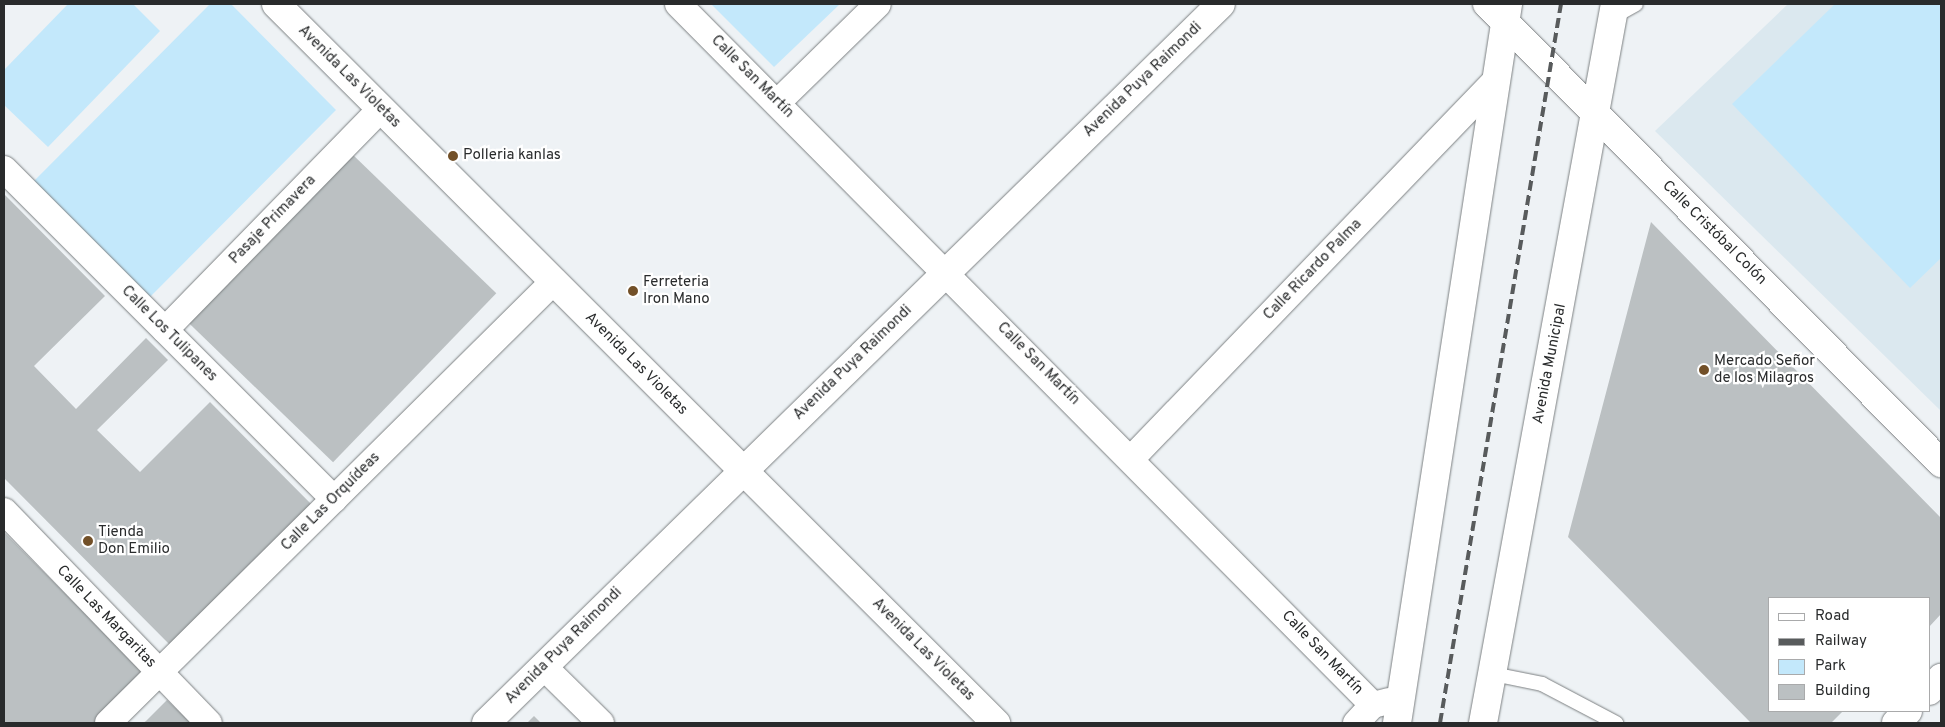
<!DOCTYPE html>
<html>
<head>
<meta charset="utf-8">
<style>
  body { margin:0 }
  #map { position:relative; width:1945px; height:727px; overflow:hidden; background:#eef2f5; font-family:Overpass,sans-serif }
  div>[style] { position:absolute }
  [style*='--x'] { left:calc(var(--x)*1px); top:calc(var(--y)*1px); width:calc(var(--w)*1px); rotate:calc(var(--a)*1deg) }
  .built>* { inset:0; background:#dbe8ef }
  .green>* { inset:0; background:#c3e8fb }
  .building>* { inset:0; background:#bbc0c2; transform-origin:0 0 }
  .roads { filter:drop-shadow(0 0 1px #7c8082) drop-shadow(0 0 1px #7c8082) }
  .lane>* { height:14px; margin:-7px; padding:0 7px; transform-origin:7px; border-radius:7px; background:#fff }
  .street>* { height:26px; margin:-13px; padding:0 13px; transform-origin:13px; border-radius:13px; background:#fff }
  .secondary>* { height:28px; margin:-14px; padding:0 14px; transform-origin:14px; border-radius:14px; background:#fff }
  .rail>* { height:4px; margin-top:-2px; transform-origin:0; background:repeating-linear-gradient(90deg,#585b5c 0 10px,transparent 0 15px) }
  .dots>* { width:14px; height:14px; translate:-50% -50%; box-sizing:border-box; border:2px solid #fff; border-radius:50% }
  span { translate:-50% -50%; white-space:nowrap; text-align:center; line-height:1.15; -webkit-text-stroke:4.5px #fff; paint-order:stroke }
  .street-label { font-size:15px; color:#292b2c }
  .poi-label { font-size:15px; color:#292b2c }
  .left { translate:0 -50%; text-align:left }
  .frame { position:absolute; inset:0; border:5px solid #292b2c; pointer-events:none }
  .legend { position:absolute; left:1768px; top:597px; width:162px; height:115px; box-sizing:border-box; background:#fff; border:1px solid #a9aaab; margin:0; padding:6px 9px; list-style:none; font-size:15px; color:#292b2c }
  .legend li { display:flex; align-items:center; gap:10px; height:25px }
  .legend b { width:25px; border:1px solid #a9aaab }
</style>
</head>
<body>
<div id="map">
  <div class="built">
    <div style="clip-path:polygon(1788px 4px,1941px 4px,1941px 411px,1655px 131px)"></div>
  </div>
  <div class="green">
    <div style="clip-path:polygon(68px 4px,133px 4px,160px 31px,48px 147px,4px 105px,4px 70px)"></div>
    <div style="clip-path:polygon(210px 4px,231px 4px,336px 110px,147px 300px,31px 184px)"></div>
    <div style="clip-path:polygon(711px 4px,840px 4px,774px 67px)"></div>
    <div style="clip-path:polygon(1835px 4px,1941px 4px,1941px 258px,1910px 288px,1732px 104px)"></div>
  </div>
  <div class="building">
    <div style="left:351px;top:153px;width:202px;height:235px;rotate:44deg"></div>
    <div style="clip-path:polygon(4px 194px,105px 296px,34px 366px,76px 409px,146px 338px,168px 360px,97px 430px,140px 472px,210px 402px,316px 509px,174px 649px,4px 478px)"></div>
    <div style="clip-path:polygon(1651px 222px,1941px 518px,1941px 614px,1929px 627px,1929px 598px,1769px 598px,1769px 711px,1843px 711px,1831px 723px,1751px 723px,1568px 537px)"></div>
    <div style="clip-path:polygon(4px 532px,147px 676px,99px 723px,4px 723px)"></div>
    <div style="clip-path:polygon(167px 700px,191px 723px,143px 723px,146px 721px)"></div>
    <div style="clip-path:polygon(534px 716px,541px 723px,527px 723px)"></div>
  </div>
  <div class="roads">
    <div class="lane">
      <div style="--x:1613;--y:17;--w:26;--a:-29"></div>
      <div style="--x:1493;--y:674;--w:50;--a:11.5"></div>
      <div style="--x:1542;--y:684;--w:84;--a:27.8"></div>
    </div>
    <div class="street">
      <div style="--x:678;--y:4;--w:987;--a:45.25"></div>
      <div style="--x:777;--y:103;--w:141;--a:-44.4"></div>
      <div style="--x:4;--y:169;--w:467;--a:45"></div>
      <div style="--x:165;--y:330;--w:309;--a:-45.7"></div>
      <div style="--x:1132;--y:458;--w:522;--a:-46.09"></div>
      <div style="--x:4;--y:511;--w:295;--a:46"></div>
      <div style="--x:544;--y:667;--w:80;--a:44.5"></div>
      <div style="--x:108;--y:723;--w:628;--a:-44.74"></div>
      <div style="--x:1356;--y:723;--w:25;--a:-47"></div>
      <div style="--x:1373;--y:705;--w:16;--a:-14"></div>
    </div>
    <div class="secondary">
      <div style="--x:276;--y:4;--w:1018;--a:44.96"></div>
      <div style="--x:1487;--y:4;--w:646;--a:45.31"></div>
      <div style="--x:1929;--y:691;--w:18;--a:-47"></div>
      <div style="--x:486;--y:723;--w:1028;--a:-44.37"></div>
      <div style="--x:1397;--y:723;--w:728;--a:-81.22"></div>
      <div style="--x:1483;--y:723;--w:731;--a:-79.6"></div>
      <div style="--x:1896;--y:723;--w:17;--a:-45"></div>
    </div>
  </div>
  <div class="rail">
    <div style="--x:1440;--y:723;--w:729;--a:-80.45"></div>
  </div>
  <div class="dots">
    <div style="left:453px;top:156px;background:#725028"></div>
    <div style="left:633px;top:291px;background:#725028"></div>
    <div style="left:1704px;top:370px;background:#725028"></div>
    <div style="left:88px;top:541px;background:#725028"></div>
  </div>
  <div class="street-label">
    <span style="left:349px;top:77px;rotate:45deg">Avenida Las Violetas</span>
    <span style="left:752px;top:77px;rotate:45deg">Calle San Martín</span>
    <span style="left:1143px;top:80px;rotate:-44deg">Avenida Puya Raimondi</span>
    <span style="left:273px;top:220px;rotate:-46deg">Pasaje Primavera</span>
    <span style="left:1714px;top:233px;rotate:45deg">Calle Cristóbal Colón</span>
    <span style="left:1313px;top:270px;rotate:-46deg">Calle Ricardo Palma</span>
    <span style="left:169px;top:334px;rotate:45deg">Calle Los Tulipanes</span>
    <span style="left:853px;top:363px;rotate:-44deg">Avenida Puya Raimondi</span>
    <span style="left:636px;top:364px;rotate:45deg">Avenida Las Violetas</span>
    <span style="left:1038px;top:364px;rotate:45deg">Calle San Martín</span>
    <span style="left:1550px;top:364px;rotate:-79deg">Avenida Municipal</span>
    <span style="left:331px;top:502px;rotate:-45deg">Calle Las Orquídeas</span>
    <span style="left:106px;top:617px;rotate:46deg">Calle Las Margaritas</span>
    <span style="left:564px;top:646px;rotate:-45deg">Avenida Puya Raimondi</span>
    <span style="left:923px;top:650px;rotate:45deg">Avenida Las Violetas</span>
    <span style="left:1322px;top:653px;rotate:46deg">Calle San Martín</span>
  </div>
  <div class="poi-label">
    <span class="left" style="left:463px;top:156px">Polleria kanlas</span>
    <span class="left" style="left:643px;top:291px">Ferreteria<br>Iron Mano</span>
    <span class="left" style="left:1714px;top:370px">Mercado Señor<br>de los Milagros</span>
    <span class="left" style="left:98px;top:541px">Tienda<br>Don Emilio</span>
  </div>
  <div class="frame"></div>
  <ul class="legend">
  <li><b style="height:6px;background:#fff"></b>Road</li>
  <li><b style="height:6px;background:#585b5c"></b>Railway</li>
  <li><b style="height:14px;background:#c3e8fb"></b>Park</li>
  <li><b style="height:14px;background:#bbc0c2"></b>Building</li>
  </ul>
</div>
</body>
</html>
